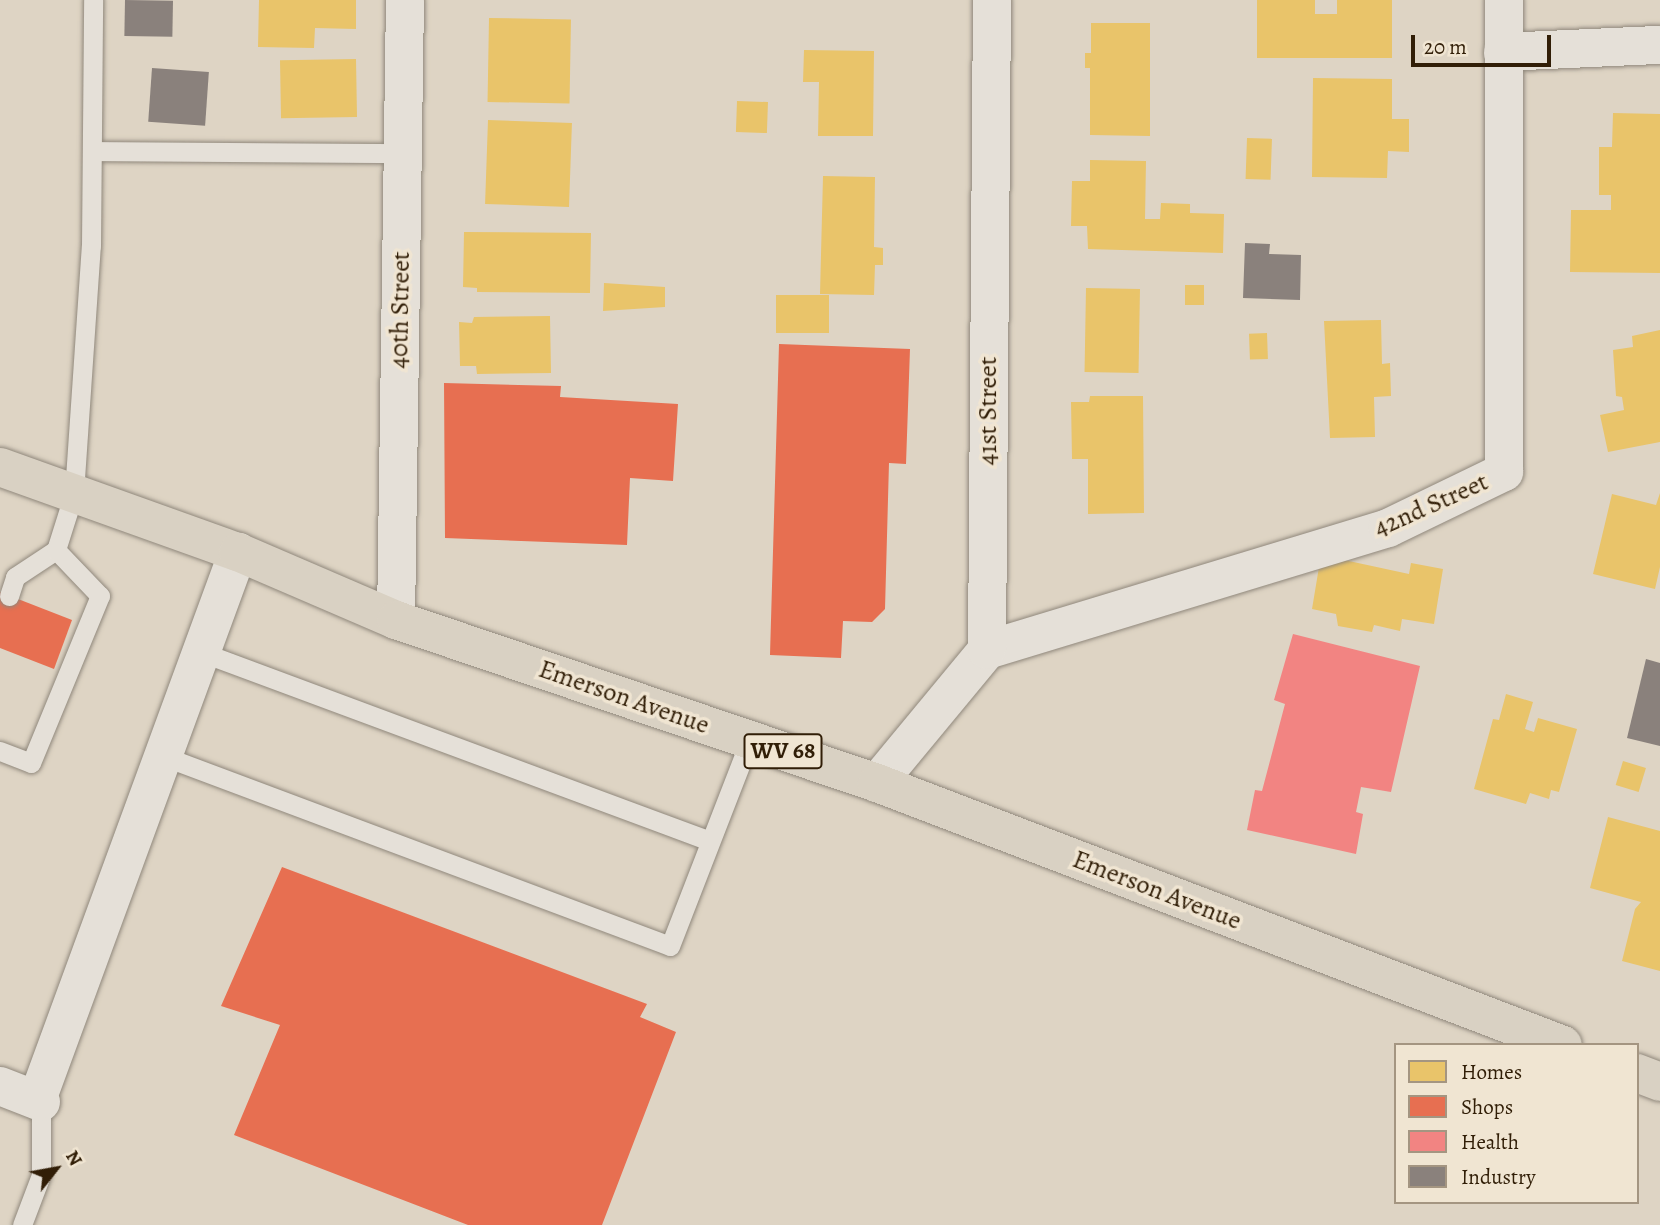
<!DOCTYPE html>
<html>
<head>
<meta charset="utf-8">
<style>
  body { margin:0 }
  #map { position:relative; width:1660px; height:1225px; overflow:hidden; background:#ded4c4; font-family:Alegreya,serif }
  div>[style] { position:absolute }
  [style*='--x'] { left:calc(var(--x)*1px); top:calc(var(--y)*1px); width:calc(var(--w)*1px); rotate:calc(var(--a)*1deg) }
  .homes>* { inset:0; background:#e9c46a; transform-origin:0 0 }
  .shops>* { inset:0; background:#e76f51 }
  .health>* { inset:0; background:#f28482 }
  .industry>* { inset:0; background:#8a817c; transform-origin:0 0 }
  .roads { filter:drop-shadow(0 0 2px #90887c) drop-shadow(0 0 2px #90887c) }
  .lane>* { height:19px; margin:-9.5px; padding:0 9.5px; transform-origin:9.5px; border-radius:9.5px; background:#e5e0d8 }
  .street>* { height:38px; margin:-19px; padding:0 19px; transform-origin:19px; border-radius:19px; background:#e5e0d8 }
  .primary>* { height:38px; margin:-19px; padding:0 19px; transform-origin:19px; border-radius:19px; background:#d9d1c3 }
  span { translate:-50% -50%; white-space:nowrap; text-align:center; line-height:1.15; -webkit-text-stroke:7px #f0e5d2; paint-order:stroke }
  .shield-label span { padding:2px 5px; background:#f0e5d2; border:2px solid; border-radius:5px; -webkit-text-stroke-width:0 }
  .shield-label { font-size:24px; color:#311e07; font-weight:700 }
  .street-label { font-size:26px; color:#311e07 }
  .legend { position:absolute; left:1394px; top:1043px; width:245px; height:161px; box-sizing:border-box; background:#f0e5d2; border:2px solid #a49581; margin:0; padding:9px 12px; list-style:none; font-size:21px; color:#311e07 }
  .legend li { display:flex; align-items:center; gap:14px; height:35px }
  .legend b { width:35px; border:2px solid #a49581 }
  .north { position:absolute; left:21px; top:1134px; width:70px; height:70px; -webkit-text-stroke:5px #f0e5d2; paint-order:stroke; rotate:59deg; font-size:19px; font-weight:700; line-height:28px; text-align:center; color:#311e07 }
  .north::after { content:''; display:block; margin:auto; width:24px; height:32px; background:#311e07; clip-path:polygon(50% 0,100% 100%,50% 72%,0 100%) }
  .scale { position:absolute; left:1411px; top:35px; width:140px; height:32px; box-sizing:border-box; border:4px solid #311e07; border-top:0; padding-left:9px; font-size:21px; line-height:24px; white-space:nowrap; color:#311e07; -webkit-text-stroke:5px #f0e5d2; paint-order:stroke }
</style>
</head>
<body>
<div id="map">
  <div class="homes">
    <div style="clip-path:polygon(259px 0,356px 0,356px 29px,315px 28px,314px 48px,258px 47px)"></div>
    <div style="clip-path:polygon(1257px 0,1315px 0,1315px 14px,1337px 14px,1337px 0,1392px 0,1392px 58px,1257px 58px)"></div>
    <div style="left:489px;top:18px;width:82px;height:84px;rotate:1deg"></div>
    <div style="clip-path:polygon(1091px 23px,1150px 23px,1150px 136px,1090px 135px,1090px 68px,1085px 68px,1085px 53px,1091px 53px)"></div>
    <div style="clip-path:polygon(804px 50px,874px 51px,873px 136px,818px 136px,819px 82px,803px 82px)"></div>
    <div style="left:356px;top:59px;width:58px;height:76px;rotate:89deg"></div>
    <div style="clip-path:polygon(1313px 78px,1392px 79px,1392px 119px,1409px 119px,1409px 152px,1388px 151px,1387px 178px,1312px 177px)"></div>
    <div style="left:737px;top:101px;width:31px;height:31px;rotate:2deg"></div>
    <div style="clip-path:polygon(1613px 113px,1660px 114px,1660px 273px,1570px 272px,1571px 210px,1611px 210px,1611px 195px,1599px 195px,1599px 147px,1612px 147px)"></div>
    <div style="left:488px;top:120px;width:84px;height:84px;rotate:2deg"></div>
    <div style="left:1247px;top:138px;width:25px;height:41px;rotate:2deg"></div>
    <div style="clip-path:polygon(1090px 160px,1146px 161px,1145px 219px,1160px 219px,1161px 203px,1190px 204px,1190px 213px,1224px 214px,1223px 253px,1088px 249px,1087px 226px,1071px 226px,1072px 181px,1090px 181px)"></div>
    <div style="clip-path:polygon(823px 176px,875px 177px,874px 247px,883px 248px,883px 265px,875px 265px,874px 295px,820px 294px)"></div>
    <div style="clip-path:polygon(464px 232px,591px 233px,590px 293px,477px 292px,477px 288px,463px 287px)"></div>
    <div style="clip-path:polygon(604px 283px,665px 287px,665px 307px,603px 311px)"></div>
    <div style="left:1185px;top:285px;width:19px;height:20px"></div>
    <div style="left:1086px;top:288px;width:54px;height:84px;rotate:1deg"></div>
    <div style="left:829px;top:295px;width:38px;height:53px;rotate:90deg"></div>
    <div style="clip-path:polygon(550px 316px,551px 373px,477px 374px,476px 366px,460px 366px,459px 322px,472px 323px,474px 317px)"></div>
    <div style="clip-path:polygon(1381px 320px,1382px 364px,1390px 363px,1391px 396px,1374px 397px,1375px 437px,1330px 438px,1324px 321px)"></div>
    <div style="clip-path:polygon(1660px 330px,1660px 442px,1608px 452px,1600px 415px,1624px 410px,1622px 397px,1616px 396px,1613px 350px,1633px 347px,1632px 336px)"></div>
    <div style="left:1267px;top:333px;width:26px;height:18px;rotate:88deg"></div>
    <div style="clip-path:polygon(1090px 396px,1143px 396px,1144px 513px,1088px 514px,1088px 459px,1072px 459px,1071px 402px,1089px 402px)"></div>
    <div style="clip-path:polygon(1660px 493px,1660px 567px,1655px 589px,1593px 574px,1612px 494px,1656px 505px)"></div>
    <div style="clip-path:polygon(1321px 555px,1409px 574px,1411px 563px,1443px 569px,1434px 624px,1402px 619px,1400px 631px,1374px 625px,1372px 632px,1338px 626px,1336px 614px,1312px 609px)"></div>
    <div style="clip-path:polygon(1506px 694px,1533px 702px,1525px 729px,1534px 732px,1538px 718px,1577px 729px,1559px 792px,1551px 790px,1549px 799px,1530px 793px,1526px 804px,1474px 789px,1493px 719px,1499px 720px)"></div>
    <div style="left:1623px;top:761px;width:24px;height:25px;rotate:17deg"></div>
    <div style="clip-path:polygon(1608px 817px,1660px 831px,1660px 971px,1622px 961px,1635px 909px,1641px 902px,1590px 888px)"></div>
  </div>
  <div class="shops">
    <div style="clip-path:polygon(779px 344px,910px 349px,906px 464px,889px 463px,885px 609px,872px 622px,843px 621px,841px 658px,770px 655px)"></div>
    <div style="clip-path:polygon(444px 383px,561px 386px,560px 397px,678px 404px,673px 481px,630px 478px,627px 545px,445px 538px)"></div>
    <div style="clip-path:polygon(0 592px,72px 620px,54px 669px,0 648px)"></div>
    <div style="clip-path:polygon(282px 867px,647px 1004px,640px 1017px,676px 1032px,602px 1225px,468px 1225px,234px 1135px,280px 1025px,221px 1006px)"></div>
  </div>
  <div class="health">
    <div style="clip-path:polygon(1293px 634px,1420px 666px,1391px 792px,1361px 787px,1356px 812px,1363px 814px,1356px 854px,1247px 830px,1255px 790px,1262px 791px,1285px 704px,1274px 700px)"></div>
  </div>
  <div class="industry">
    <div style="left:125px;top:0;width:48px;height:36px;rotate:1deg"></div>
    <div style="left:152px;top:68px;width:57px;height:54px;rotate:4deg"></div>
    <div style="clip-path:polygon(1245px 243px,1270px 244px,1269px 254px,1301px 255px,1300px 300px,1243px 298px)"></div>
    <div style="clip-path:polygon(1646px 659px,1660px 663px,1660px 746px,1627px 738px)"></div>
  </div>
  <div class="roads">
    <div class="lane">
      <div style="--x:92;--y:151;--w:311;--a:0.4"></div>
      <div style="--x:9;--y:596;--w:20;--a:-72"></div>
      <div style="--x:15;--y:577;--w:49;--a:-33.4"></div>
      <div style="--x:201;--y:652;--w:543;--a:20.37"></div>
      <div style="--x:0;--y:751;--w:33;--a:21"></div>
      <div style="--x:31;--y:763;--w:181;--a:-67.6"></div>
      <div style="--x:100;--y:596;--w:64;--a:-133.7"></div>
      <div style="--x:56;--y:550;--w:60;--a:-72.5"></div>
      <div style="--x:74;--y:493;--w:248;--a:-86.1"></div>
      <div style="--x:91;--y:246;--w:246;--a:-89.5"></div>
      <div style="--x:163;--y:756;--w:541;--a:20.54"></div>
      <div style="--x:670;--y:946;--w:221;--a:-68.8"></div>
      <div style="--x:22;--y:1225;--w:53;--a:-69.2"></div>
      <div style="--x:41;--y:1175;--w:73;--a:-90"></div>
    </div>
    <div class="street">
      <div style="--x:1503;--y:52;--w:157;--a:-2.6"></div>
      <div style="--x:396;--y:620;--w:620;--a:-89.17"></div>
      <div style="--x:987;--y:650;--w:419;--a:-16.9"></div>
      <div style="--x:1388;--y:528;--w:129;--a:-25.8"></div>
      <div style="--x:1504;--y:472;--w:472;--a:-90"></div>
      <div style="--x:877;--y:783;--w:173;--a:-50.4"></div>
      <div style="--x:987;--y:650;--w:650;--a:-89.56"></div>
      <div style="--x:0;--y:1086;--w:44;--a:21.3"></div>
      <div style="--x:37;--y:1100;--w:584;--a:-69.86"></div>
    </div>
    <div class="primary">
      <div style="--x:0;--y:467;--w:253;--a:19.7"></div>
      <div style="--x:238;--y:552;--w:172;--a:23.3"></div>
      <div style="--x:396;--y:620;--w:508;--a:18.72"></div>
      <div style="--x:877;--y:783;--w:734;--a:20.9"></div>
      <div style="--x:1637;--y:1073;--w:25;--a:21"></div>
    </div>
  </div>
  <div class="shield-label">
    <span style="left:783px;top:751px">WV 68</span>
  </div>
  <div class="street-label">
    <span style="left:400px;top:310px;rotate:-89deg">40th Street</span>
    <span style="left:988px;top:411px;rotate:-90deg">41st Street</span>
    <span style="left:1431px;top:505px;rotate:-24deg">42nd Street</span>
    <span style="left:624px;top:697px;rotate:19deg">Emerson Avenue</span>
    <span style="left:1157px;top:890px;rotate:21deg">Emerson Avenue</span>
  </div>
  <ul class="legend">
  <li><b style="height:19px;background:#e9c46a"></b>Homes</li>
  <li><b style="height:19px;background:#e76f51"></b>Shops</li>
  <li><b style="height:19px;background:#f28482"></b>Health</li>
  <li><b style="height:19px;background:#8a817c"></b>Industry</li>
  </ul>
  <div class="north">N</div>
  <div class="scale">20 m</div>
</div>
</body>
</html>
